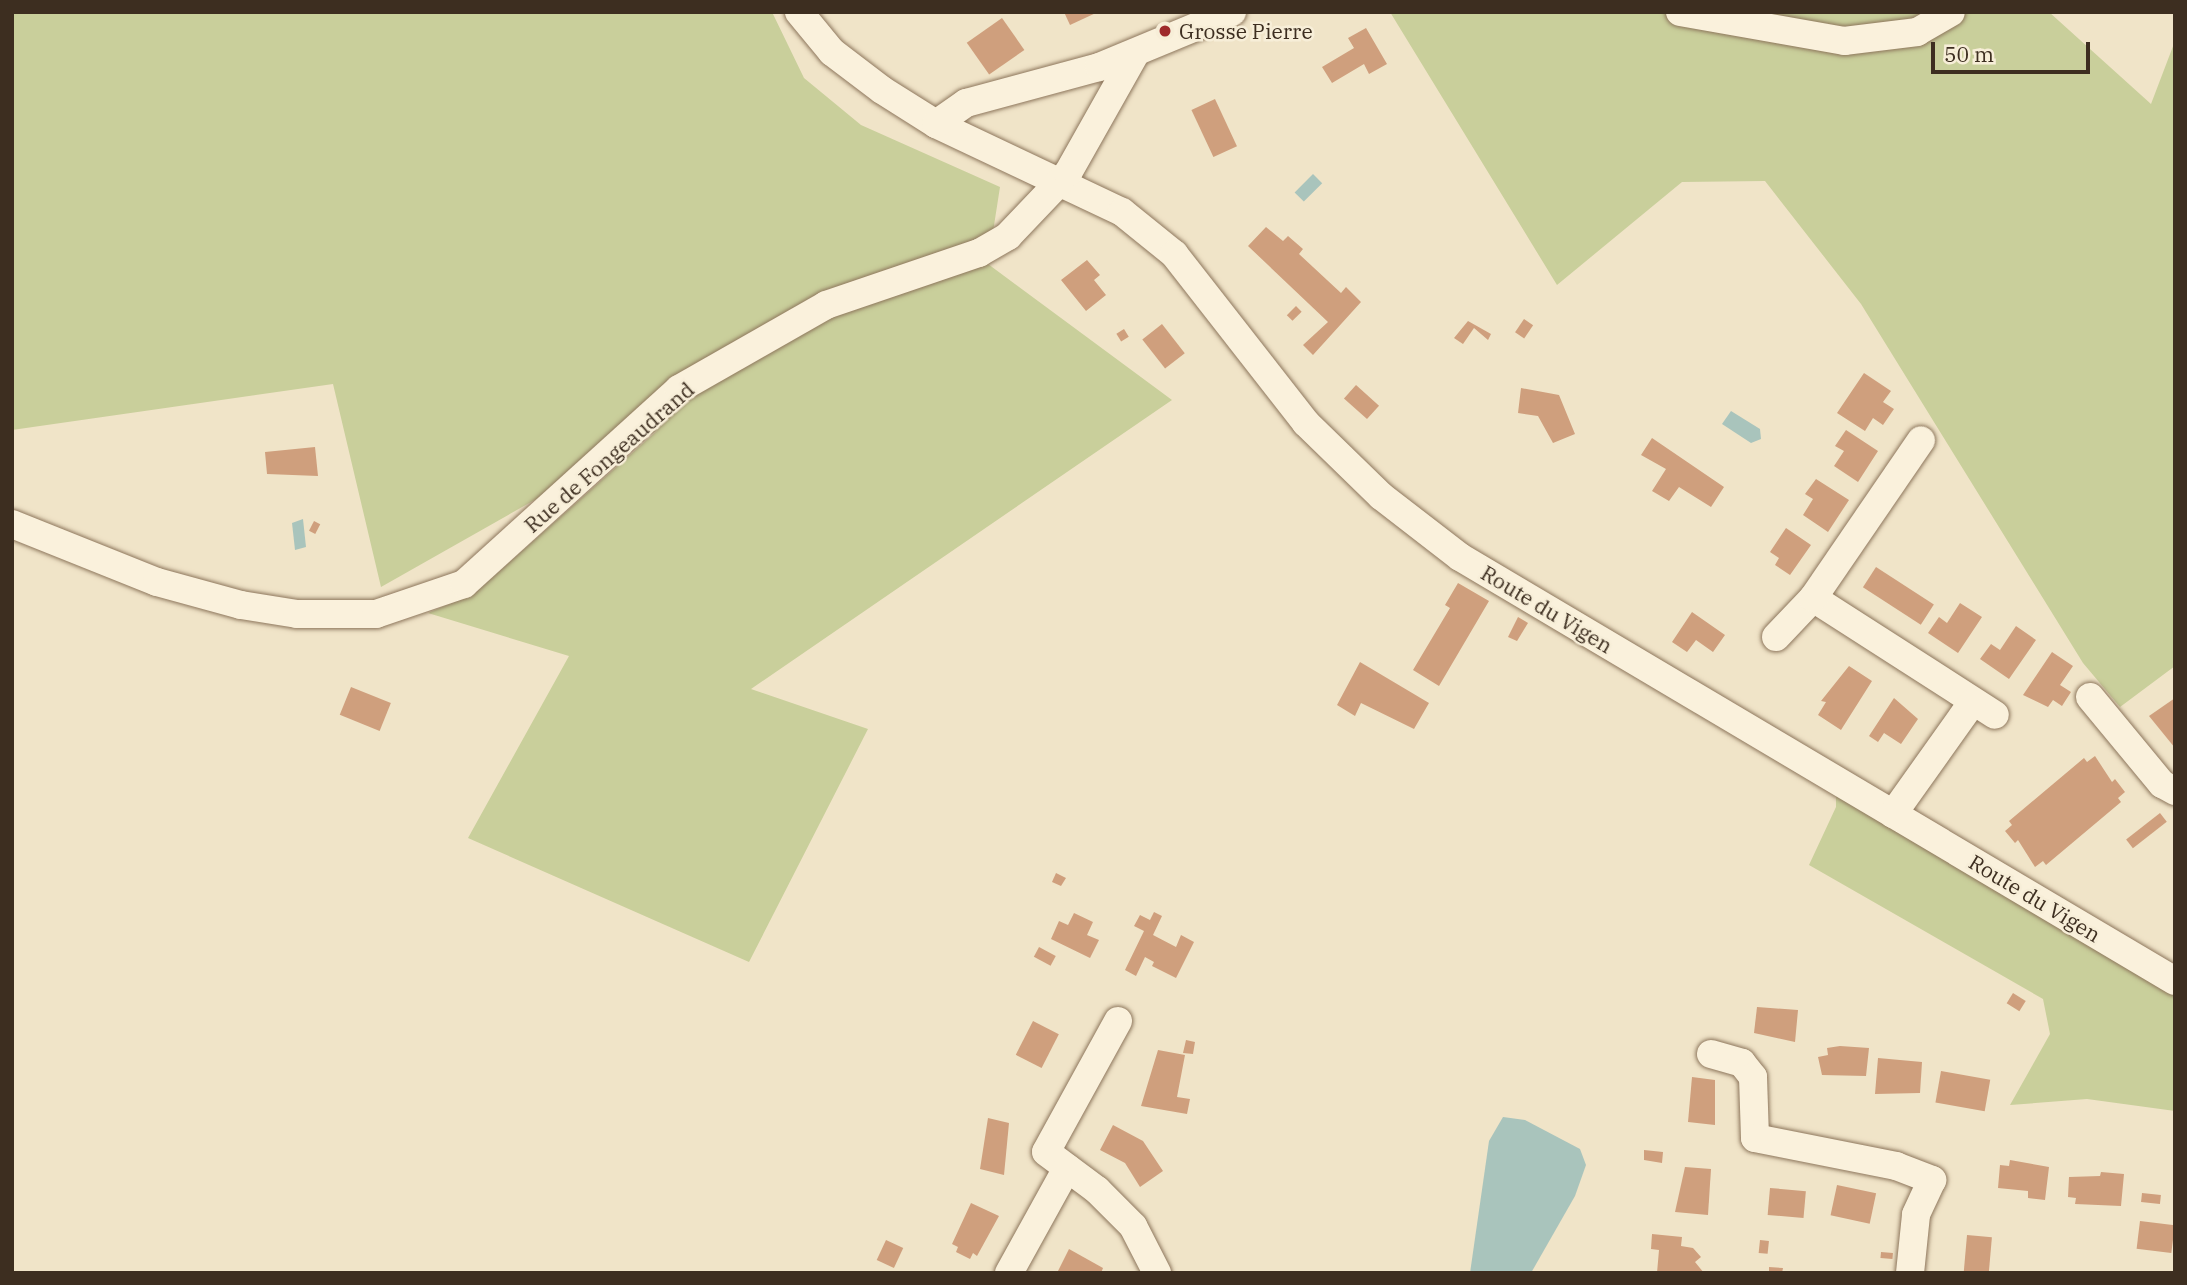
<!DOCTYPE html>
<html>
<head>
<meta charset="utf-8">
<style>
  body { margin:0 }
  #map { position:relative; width:2187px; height:1285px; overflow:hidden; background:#f0e4c8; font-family:"IBM Plex Serif",serif }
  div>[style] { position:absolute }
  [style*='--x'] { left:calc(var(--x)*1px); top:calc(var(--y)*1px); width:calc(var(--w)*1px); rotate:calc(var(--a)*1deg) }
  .green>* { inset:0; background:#c9cf9b }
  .water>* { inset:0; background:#a9c4bc; transform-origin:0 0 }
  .building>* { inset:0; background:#cf9f7d; transform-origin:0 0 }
  .roads { filter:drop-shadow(0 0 2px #8d765c) drop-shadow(0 0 2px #8d765c) }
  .minor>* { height:28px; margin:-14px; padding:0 14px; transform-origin:14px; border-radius:14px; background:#faf1dc }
  .dots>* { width:19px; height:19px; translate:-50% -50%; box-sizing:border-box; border:4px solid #f7eed8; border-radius:50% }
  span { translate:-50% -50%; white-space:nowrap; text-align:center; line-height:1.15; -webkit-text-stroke:5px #f7eed8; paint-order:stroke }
  .poi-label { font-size:21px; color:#3d2e20 }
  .left { translate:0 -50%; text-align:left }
  .street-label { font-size:21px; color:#3d2e20 }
  .frame { position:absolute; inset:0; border:14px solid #3d2e20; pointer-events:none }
  .scale { position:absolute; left:1931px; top:42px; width:159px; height:32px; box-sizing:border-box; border:4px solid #3d2e20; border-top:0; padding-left:9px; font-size:21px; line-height:24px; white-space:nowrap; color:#3d2e20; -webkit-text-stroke:5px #f7eed8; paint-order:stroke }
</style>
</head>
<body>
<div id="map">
  <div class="green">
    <div style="clip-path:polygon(12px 12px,772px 12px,804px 78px,861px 125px,1000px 187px,988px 264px,1172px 400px,751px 689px,868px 729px,749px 962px,468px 838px,569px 656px,428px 613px,475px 593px,658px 430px,381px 587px,333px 384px,12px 430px)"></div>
    <div style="clip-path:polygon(1390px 12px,2049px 12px,2151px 104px,2175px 41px,2175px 666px,2120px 707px,2083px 663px,1861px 304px,1765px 181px,1682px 182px,1557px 285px)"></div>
    <div style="clip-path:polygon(1836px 791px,2175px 988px,2175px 1111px,2087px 1099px,2010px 1105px,2050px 1034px,2043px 999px,1809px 865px,1836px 807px)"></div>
  </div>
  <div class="water">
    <div style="left:1313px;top:174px;width:13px;height:26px;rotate:45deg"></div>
    <div style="clip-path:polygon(1731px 411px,1760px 429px,1761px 439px,1751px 443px,1722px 424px)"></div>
    <div style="clip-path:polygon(303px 519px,306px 547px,295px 550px,292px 523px)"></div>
    <div style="clip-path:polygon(1503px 1117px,1525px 1120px,1580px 1149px,1586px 1165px,1575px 1196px,1531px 1273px,1470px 1273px,1489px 1141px)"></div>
  </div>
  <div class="building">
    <div style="clip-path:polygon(1064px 12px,1098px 12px,1070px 25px)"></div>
    <div style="left:1002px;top:18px;width:39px;height:43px;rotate:55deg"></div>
    <div style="clip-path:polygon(1366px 28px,1387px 64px,1369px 74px,1364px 64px,1332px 83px,1322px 67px,1354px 48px,1348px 38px)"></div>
    <div style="left:1215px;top:99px;width:52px;height:26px;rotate:65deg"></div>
    <div style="clip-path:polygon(1266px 227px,1283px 241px,1288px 236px,1303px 249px,1299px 254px,1341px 293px,1346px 287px,1361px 302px,1313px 355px,1303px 345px,1328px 322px,1248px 246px)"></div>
    <div style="clip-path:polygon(1087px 260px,1100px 275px,1094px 280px,1106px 295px,1086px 311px,1061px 280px)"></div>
    <div style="left:1296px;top:306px;width:8px;height:13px;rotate:45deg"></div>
    <div style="left:1524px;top:319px;width:11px;height:16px;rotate:34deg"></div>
    <div style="clip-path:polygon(1468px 321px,1491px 334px,1488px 340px,1474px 328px,1463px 344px,1454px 338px)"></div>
    <div style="left:1162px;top:324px;width:37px;height:25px;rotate:52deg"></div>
    <div style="left:1124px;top:329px;width:9px;height:9px;rotate:58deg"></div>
    <div style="clip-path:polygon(1864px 373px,1891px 391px,1883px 402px,1894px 409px,1883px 425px,1873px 418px,1865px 431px,1837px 413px)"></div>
    <div style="left:1356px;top:385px;width:31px;height:18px;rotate:42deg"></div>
    <div style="clip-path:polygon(1521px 388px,1559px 395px,1575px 434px,1553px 443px,1538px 416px,1518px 413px)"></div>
    <div style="clip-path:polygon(1846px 430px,1878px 451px,1858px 482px,1834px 466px,1844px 451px,1835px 446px)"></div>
    <div style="clip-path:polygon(1652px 438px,1724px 487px,1711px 507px,1679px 487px,1669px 501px,1652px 491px,1666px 469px,1641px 455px)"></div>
    <div style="clip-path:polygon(315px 447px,318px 476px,267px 474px,265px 452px)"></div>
    <div style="clip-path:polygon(1816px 479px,1849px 500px,1828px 532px,1803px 515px,1813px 499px,1805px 494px)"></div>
    <div style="left:314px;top:521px;width:7px;height:11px;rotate:27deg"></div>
    <div style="clip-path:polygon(1786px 528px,1811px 545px,1790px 575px,1775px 565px,1779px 558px,1770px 552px)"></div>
    <div style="left:1876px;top:567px;width:69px;height:24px;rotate:33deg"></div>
    <div style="clip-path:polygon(1458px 583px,1489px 601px,1439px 686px,1413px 670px,1450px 608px,1445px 605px)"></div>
    <div style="clip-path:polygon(1960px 603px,1982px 617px,1958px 653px,1928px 633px,1939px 617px,1947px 623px)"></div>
    <div style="clip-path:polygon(1692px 612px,1725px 635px,1713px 652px,1696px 640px,1687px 652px,1672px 642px)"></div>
    <div style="clip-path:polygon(1518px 617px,1528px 623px,1517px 641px,1508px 637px)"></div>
    <div style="clip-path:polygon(2016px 626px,2036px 640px,2009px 679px,1980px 659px,1991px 644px,2000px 650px)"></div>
    <div style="clip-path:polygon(2052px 652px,2073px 666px,2060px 685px,2071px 692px,2062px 706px,2053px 700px,2048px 707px,2023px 695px)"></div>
    <div style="clip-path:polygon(1360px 662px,1429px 703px,1414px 729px,1361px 703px,1355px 716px,1337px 705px)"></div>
    <div style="clip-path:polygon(1849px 666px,1872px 681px,1841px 730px,1818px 715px,1826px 702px,1821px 701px)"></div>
    <div style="left:351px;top:687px;width:43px;height:30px;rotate:22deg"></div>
    <div style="clip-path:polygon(1894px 698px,1918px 719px,1901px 744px,1884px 733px,1878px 742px,1869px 736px)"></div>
    <div style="clip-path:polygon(2175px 698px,2175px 748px,2149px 716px)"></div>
    <div style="clip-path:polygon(2095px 756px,2112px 782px,2115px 779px,2125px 792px,2118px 798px,2121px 802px,2046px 865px,2043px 861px,2035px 867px,2018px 840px,2015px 843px,2005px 831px,2012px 825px,2009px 821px,2084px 758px,2087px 762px)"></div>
    <div style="left:2160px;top:813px;width:11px;height:43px;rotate:52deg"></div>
    <div style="clip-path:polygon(1056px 873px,1066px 878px,1061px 886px,1052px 882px)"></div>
    <div style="clip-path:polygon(1154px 912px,1162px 916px,1153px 935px,1176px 947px,1181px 935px,1194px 942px,1176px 978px,1152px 966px,1154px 962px,1145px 957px,1136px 976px,1125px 970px,1144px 931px,1134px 926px,1140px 915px,1150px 920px)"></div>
    <div style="clip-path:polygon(1074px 913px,1093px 922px,1087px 935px,1099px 940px,1090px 958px,1051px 939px,1059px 921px,1068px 925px)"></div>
    <div style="left:1039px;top:947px;width:19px;height:11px;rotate:28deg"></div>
    <div style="left:2013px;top:993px;width:15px;height:12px;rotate:32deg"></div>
    <div style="clip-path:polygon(1757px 1007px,1798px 1010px,1795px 1042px,1754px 1033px)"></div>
    <div style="left:1033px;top:1021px;width:29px;height:38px;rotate:27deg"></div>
    <div style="clip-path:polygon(1186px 1040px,1195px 1042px,1193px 1054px,1183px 1053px)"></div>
    <div style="clip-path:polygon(1840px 1046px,1869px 1048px,1866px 1076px,1822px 1075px,1818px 1057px,1828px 1055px,1827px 1048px)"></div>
    <div style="clip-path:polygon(1158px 1050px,1185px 1055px,1177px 1097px,1190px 1099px,1187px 1114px,1141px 1106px)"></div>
    <div style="clip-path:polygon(1878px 1058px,1922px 1062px,1920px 1093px,1875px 1094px)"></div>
    <div style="left:1941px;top:1071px;width:50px;height:32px;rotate:10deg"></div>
    <div style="clip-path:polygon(1692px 1077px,1715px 1080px,1715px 1125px,1688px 1122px)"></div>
    <div style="clip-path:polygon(988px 1118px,1009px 1123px,1004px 1175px,980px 1169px)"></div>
    <div style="clip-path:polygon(1113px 1125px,1143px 1141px,1163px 1171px,1140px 1187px,1125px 1163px,1100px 1150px)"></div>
    <div style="clip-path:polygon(1644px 1150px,1663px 1152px,1662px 1163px,1644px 1160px)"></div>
    <div style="clip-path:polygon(2010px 1160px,2049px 1167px,2045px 1200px,2028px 1198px,2028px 1191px,1998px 1188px,2000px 1165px,2009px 1166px)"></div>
    <div style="clip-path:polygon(1685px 1167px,1711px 1169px,1708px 1215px,1675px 1212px)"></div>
    <div style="clip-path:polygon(2101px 1172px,2124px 1174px,2121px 1206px,2075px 1204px,2076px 1198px,2068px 1197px,2069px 1177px,2100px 1176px)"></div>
    <div style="left:1837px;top:1185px;width:40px;height:31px;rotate:12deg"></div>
    <div style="left:1770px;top:1188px;width:36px;height:27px;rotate:5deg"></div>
    <div style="left:2142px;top:1193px;width:19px;height:9px;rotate:6deg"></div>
    <div style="clip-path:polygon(971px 1203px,999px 1216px,977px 1256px,973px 1253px,970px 1259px,956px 1252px,958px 1247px,952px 1244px)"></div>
    <div style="left:2140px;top:1221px;width:35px;height:28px;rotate:7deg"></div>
    <div style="clip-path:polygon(1652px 1234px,1682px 1237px,1681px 1246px,1693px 1248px,1701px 1257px,1695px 1262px,1704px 1273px,1657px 1273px,1659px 1250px,1651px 1249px)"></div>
    <div style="left:1967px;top:1235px;width:25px;height:38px;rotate:5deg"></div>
    <div style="left:886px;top:1240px;width:19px;height:22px;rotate:25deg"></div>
    <div style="left:1760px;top:1240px;width:9px;height:13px;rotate:6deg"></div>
    <div style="clip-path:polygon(1069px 1249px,1103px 1268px,1101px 1273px,1057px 1273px)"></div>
    <div style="left:1881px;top:1252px;width:12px;height:6px;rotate:5deg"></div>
    <div style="clip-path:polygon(1769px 1267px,1783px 1268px,1782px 1273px,1769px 1273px)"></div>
  </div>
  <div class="roads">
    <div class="minor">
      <div style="--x:799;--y:12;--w:52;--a:50.5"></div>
      <div style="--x:832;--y:52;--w:63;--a:37.2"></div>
      <div style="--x:882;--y:90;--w:64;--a:32.2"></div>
      <div style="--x:936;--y:124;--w:206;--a:25.3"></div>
      <div style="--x:1122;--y:212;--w:67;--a:38.9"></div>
      <div style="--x:1174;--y:254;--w:214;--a:52"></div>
      <div style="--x:1306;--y:423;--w:105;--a:44.2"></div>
      <div style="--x:1381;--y:496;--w:100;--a:37.7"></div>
      <div style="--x:1460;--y:557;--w:831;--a:30.67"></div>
      <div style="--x:1680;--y:12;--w:167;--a:10"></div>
      <div style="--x:1844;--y:41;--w:74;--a:-7"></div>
      <div style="--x:1917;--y:32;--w:39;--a:-30"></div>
      <div style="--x:936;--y:124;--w:37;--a:-35"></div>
      <div style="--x:966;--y:103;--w:138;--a:-15.1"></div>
      <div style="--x:1099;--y:67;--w:144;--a:-22.5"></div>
      <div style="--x:12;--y:524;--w:156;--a:21.8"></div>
      <div style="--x:157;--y:582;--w:87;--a:15.3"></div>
      <div style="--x:241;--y:605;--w:57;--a:9.1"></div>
      <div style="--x:297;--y:614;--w:79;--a:0"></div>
      <div style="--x:376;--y:614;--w:93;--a:-18.8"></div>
      <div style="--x:464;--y:584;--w:290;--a:-42.2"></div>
      <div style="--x:679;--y:389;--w:169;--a:-29.7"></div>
      <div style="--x:826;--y:305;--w:162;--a:-18.8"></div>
      <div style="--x:979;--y:253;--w:34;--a:-30"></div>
      <div style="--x:1008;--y:236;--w:87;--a:-46.4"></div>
      <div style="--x:1068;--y:173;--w:137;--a:-60.6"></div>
      <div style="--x:1813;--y:598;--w:216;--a:32.7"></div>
      <div style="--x:1776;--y:637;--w:54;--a:-46.5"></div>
      <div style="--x:1813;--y:598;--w:191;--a:-55.6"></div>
      <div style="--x:2090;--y:697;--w:113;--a:50.4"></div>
      <div style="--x:2162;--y:784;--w:15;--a:28"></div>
      <div style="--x:1893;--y:814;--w:136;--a:-54.6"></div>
      <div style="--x:1118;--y:1021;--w:149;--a:118.8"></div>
      <div style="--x:1046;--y:1152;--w:64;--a:36.7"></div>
      <div style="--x:1097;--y:1190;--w:51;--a:45"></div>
      <div style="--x:1133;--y:1226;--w:53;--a:62.9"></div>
      <div style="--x:1711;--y:1054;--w:32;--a:16"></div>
      <div style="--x:1742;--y:1063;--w:18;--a:52"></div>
      <div style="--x:1753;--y:1077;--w:61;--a:88.1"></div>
      <div style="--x:1755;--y:1138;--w:144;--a:11.2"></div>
      <div style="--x:1896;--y:1166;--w:39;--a:21"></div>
      <div style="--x:1932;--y:1180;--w:38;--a:115"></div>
      <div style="--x:1916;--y:1215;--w:58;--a:95.9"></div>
      <div style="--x:1009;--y:1273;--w:120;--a:-61.1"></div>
    </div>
  </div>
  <div class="dots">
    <div style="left:1165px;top:31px;background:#9e2a2b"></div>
  </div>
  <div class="poi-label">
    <span class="left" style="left:1179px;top:31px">Grosse Pierre</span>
  </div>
  <div class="street-label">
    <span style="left:609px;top:457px;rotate:-41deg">Rue de Fongeaudrand</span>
    <span style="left:1547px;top:609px;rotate:31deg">Route du Vigen</span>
    <span style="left:2035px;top:898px;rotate:31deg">Route du Vigen</span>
  </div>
  <div class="frame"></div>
  <div class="scale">50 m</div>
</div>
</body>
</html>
